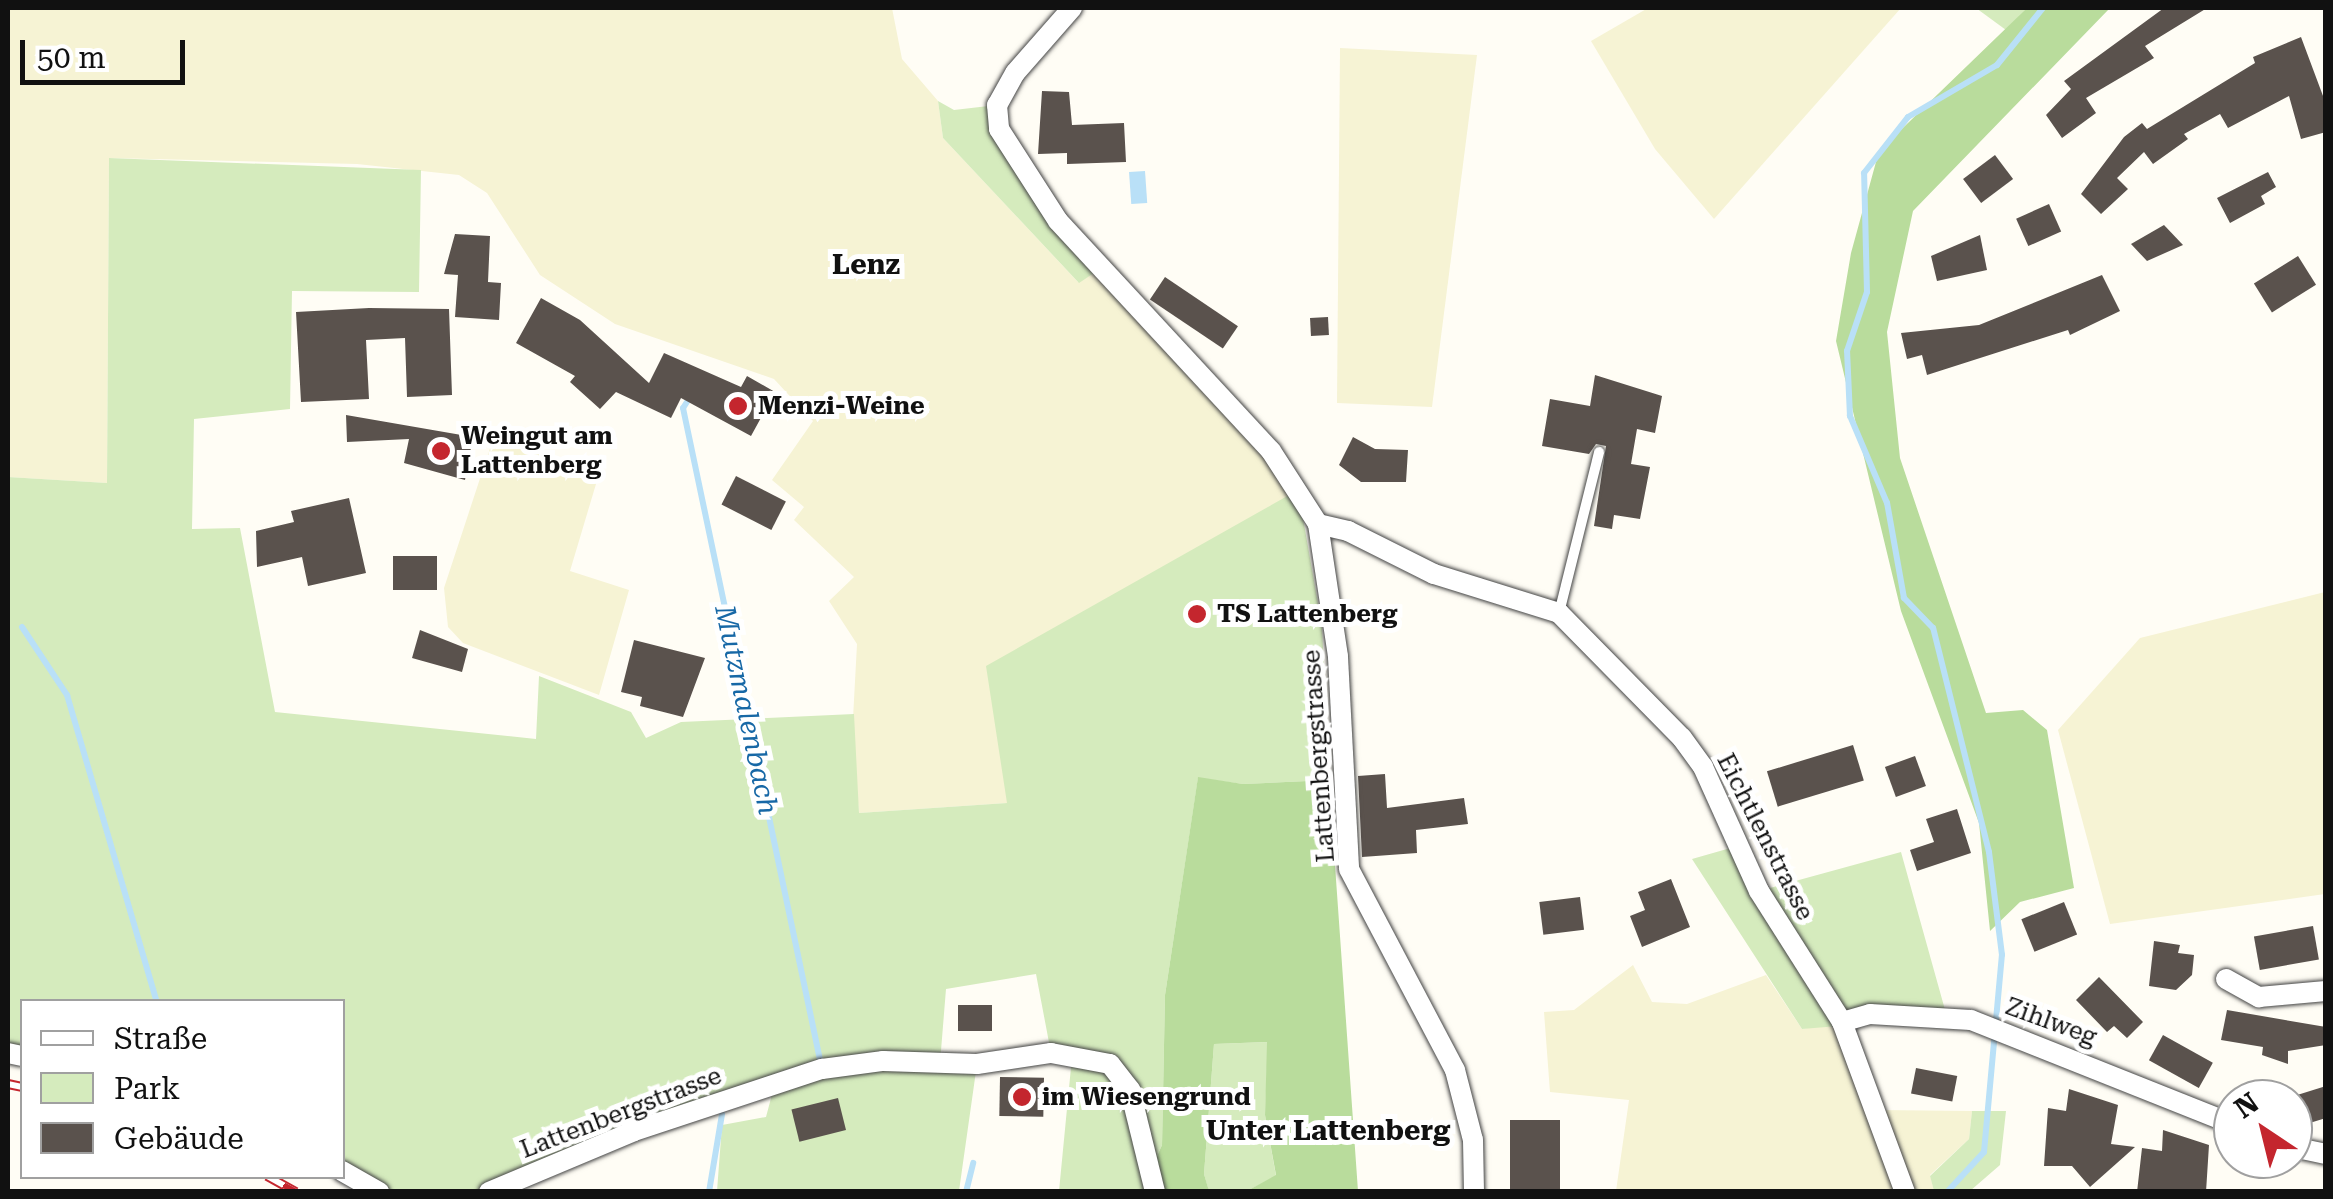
<!DOCTYPE html>
<html>
<head>
<meta charset="utf-8">
<style>
  body { margin:0 }
  #map { position:relative; width:2333px; height:1199px; overflow:hidden; background:#fffdf5; font-family:"Roboto Serif",serif }
  div>[style] { position:absolute }
  [style*='--x'] { left:calc(var(--x)*1px); top:calc(var(--y)*1px); width:calc(var(--w)*1px); rotate:calc(var(--a)*1deg) }
  .farmland>* { inset:0; background:#f6f3d4 }
  .green>* { inset:0; background:#d5ebbd }
  .forest>* { inset:0; background:#b9dc9c }
  .water>* { inset:0; background:#b9e0f7; transform-origin:0 0 }
  .stream>* { height:6px; margin:-3px; padding:0 3px; transform-origin:3px; border-radius:3px; background:#b9e0f7 }
  .building>* { inset:0; background:#5a524d; transform-origin:0 0 }
  .roads { filter:drop-shadow(0 0 2px #444) drop-shadow(0 0 2px #444) }
  .service>* { height:10px; margin:-5px; padding:0 5px; transform-origin:5px; border-radius:5px; background:#fff }
  .minor>* { height:20px; margin:-10px; padding:0 10px; transform-origin:10px; border-radius:10px; background:#fff }
  .rail>* { height:10px; margin-top:-5px; transform-origin:0; background:repeating-linear-gradient(90deg,#fff 0 19px,#c4262e 0 38px); box-sizing:border-box; border-block:2px solid #c4262e }
  .dots>* { width:28px; height:28px; translate:-50% -50%; box-sizing:border-box; border:5px solid #fff; border-radius:50% }
  span { translate:-50% -50%; white-space:nowrap; text-align:center; line-height:1.15; -webkit-text-stroke:10px #fff; paint-order:stroke }
  .poi-label { font-size:25px; color:#111; font-weight:700 }
  .left { translate:0 -50%; text-align:left }
  .street-label { font-size:25px; color:#111 }
  .neighbourhood-label { font-size:28px; color:#111; font-weight:700 }
  .water-label { font-size:28px; color:#1768a6; font-style:italic }
  .frame { position:absolute; inset:0; border:10px solid #111; pointer-events:none }
  .legend { position:absolute; left:20px; top:999px; width:325px; height:180px; box-sizing:border-box; background:#fff; border:2px solid #a0a0a0; margin:0; padding:12px 18px; list-style:none; font-size:30px; color:#111 }
  .legend li { display:flex; align-items:center; gap:20px; height:50px }
  .legend b { width:50px; border:2px solid #a0a0a0 }
  .north { position:absolute; left:2213px; top:1079px; width:100px; height:100px; box-sizing:border-box; background:#fff; border:2px solid #a0a0a0; border-radius:50%; rotate:325deg; font-size:28px; font-weight:700; line-height:40px; text-align:center; color:#111 }
  .north::after { content:''; display:block; margin:auto; width:35px; height:45px; background:#c4262e; clip-path:polygon(50% 0,100% 100%,50% 72%,0 100%) }
  .scale { position:absolute; left:20px; top:40px; width:165px; height:45px; box-sizing:border-box; border:5px solid #111; border-top:0; padding-left:12px; font-size:30px; line-height:35px; white-space:nowrap; color:#111; -webkit-text-stroke:8px #fff; paint-order:stroke }
</style>
</head>
<body>
<div id="map">
  <div class="farmland">
    <div style="clip-path:polygon(8px 8px,892px 8px,902px 59px,938px 101px,943px 138px,1078px 282px,1100px 270px,1298px 490px,1007px 803px,859px 813px,852px 737px,857px 644px,829px 601px,854px 577px,794px 520px,804px 507px,772px 480px,813px 421px,774px 379px,615px 324px,540px 275px,487px 193px,459px 175px,357px 164px,109px 158px,107px 483px,8px 477px)"></div>
    <div style="clip-path:polygon(1648px 8px,1901px 8px,1714px 219px,1655px 149px,1591px 41px)"></div>
    <div style="clip-path:polygon(1340px 48px,1477px 55px,1432px 407px,1337px 403px)"></div>
    <div style="clip-path:polygon(493px 439px,599px 474px,570px 571px,629px 590px,599px 695px,463px 643px,448px 627px,444px 588px)"></div>
    <div style="clip-path:polygon(2325px 592px,2325px 894px,2110px 924px,2058px 730px,2140px 638px)"></div>
    <div style="clip-path:polygon(1633px 965px,1652px 1002px,1687px 1004px,1766px 975px,1802px 1029px,1842px 1022px,1877px 1110px,1972px 1111px,1969px 1139px,1930px 1175px,1934px 1191px,1616px 1191px,1629px 1100px,1550px 1092px,1544px 1012px,1574px 1010px)"></div>
  </div>
  <div class="green">
    <div style="clip-path:polygon(1976px 8px,2027px 8px,2006px 30px)"></div>
    <div style="clip-path:polygon(938px 101px,954px 110px,997px 105px,999px 129px,1100px 269px,1079px 283px,943px 138px)"></div>
    <div style="clip-path:polygon(109px 158px,421px 170px,419px 292px,292px 291px,290px 409px,194px 419px,192px 529px,240px 528px,275px 712px,536px 739px,539px 676px,631px 712px,646px 738px,681px 722px,854px 714px,859px 813px,1007px 803px,986px 666px,1298px 490px,1322px 626px,1329px 780px,1243px 784px,1198px 778px,1165px 995px,1162px 1145px,1151px 1170px,1155px 1191px,1059px 1191px,1072px 1057px,1051px 1053px,1036px 974px,946px 989px,940px 1063px,977px 1064px,959px 1191px,717px 1191px,722px 1125px,766px 1117px,775px 1083px,489px 1191px,379px 1191px,343px 1171px,342px 1002px,22px 1002px,22px 1056px,8px 1053px,8px 477px,107px 483px)"></div>
    <div style="clip-path:polygon(1741px 845px,1759px 891px,1901px 852px,1947px 1017px,1802px 1029px,1692px 859px)"></div>
    <div style="clip-path:polygon(1268px 1042px,1265px 1115px,1276px 1176px,1247px 1191px,1209px 1192px,1204px 1174px,1214px 1044px)"></div>
    <div style="clip-path:polygon(1972px 1111px,2006px 1111px,2000px 1165px,1970px 1191px,1934px 1191px,1930px 1176px,1969px 1139px)"></div>
  </div>
  <div class="forest">
    <div style="clip-path:polygon(2027px 8px,2110px 8px,1913px 211px,1887px 332px,1900px 458px,1986px 713px,2023px 710px,2047px 730px,2074px 888px,2020px 902px,1990px 931px,1979px 823px,1901px 611px,1836px 341px,1851px 253px,1879px 151px)"></div>
    <div style="clip-path:polygon(1198px 777px,1243px 784px,1329px 780px,1358px 1191px,1247px 1191px,1276px 1175px,1265px 1115px,1267px 1042px,1214px 1044px,1204px 1174px,1209px 1191px,1155px 1191px,1151px 1170px,1162px 1145px,1165px 995px)"></div>
  </div>
  <div class="water">
    <div style="left:1145px;top:171px;width:32px;height:16px;rotate:86deg"></div>
  </div>
  <div class="stream">
    <div style="--x:690;--y:397;--w:13;--a:122"></div>
    <div style="--x:683;--y:408;--w:666;--a:78.13"></div>
    <div style="--x:22;--y:627;--w:82;--a:56.5"></div>
    <div style="--x:67;--y:695;--w:320;--a:73.7"></div>
    <div style="--x:709;--y:1192;--w:79;--a:-80.5"></div>
    <div style="--x:966;--y:1192;--w:30;--a:-76"></div>
    <div style="--x:1947;--y:1192;--w:54;--a:-47.2"></div>
    <div style="--x:1984;--y:1152;--w:198;--a:-84.8"></div>
    <div style="--x:2002;--y:955;--w:104;--a:-97.2"></div>
    <div style="--x:1989;--y:852;--w:231;--a:-104"></div>
    <div style="--x:1933;--y:628;--w:42;--a:-134"></div>
    <div style="--x:1904;--y:598;--w:97;--a:-100.1"></div>
    <div style="--x:1887;--y:503;--w:95;--a:-113"></div>
    <div style="--x:1850;--y:416;--w:65;--a:-92.6"></div>
    <div style="--x:1847;--y:351;--w:62;--a:-71.3"></div>
    <div style="--x:1867;--y:292;--w:119;--a:-91.4"></div>
    <div style="--x:1864;--y:173;--w:71;--a:-51.8"></div>
    <div style="--x:1908;--y:117;--w:103;--a:-30.3"></div>
    <div style="--x:1997;--y:65;--w:73;--a:-51.1"></div>
  </div>
  <div class="building">
    <div style="clip-path:polygon(2164px 8px,2207px 8px,2145px 46px,2154px 58px,2086px 98px,2096px 113px,2062px 138px,2046px 115px,2071px 89px,2064px 81px)"></div>
    <div style="clip-path:polygon(2301px 37px,2326px 104px,2326px 132px,2301px 139px,2289px 96px,2228px 128px,2220px 114px,2184px 134px,2188px 139px,2153px 164px,2144px 152px,2117px 178px,2128px 189px,2101px 214px,2081px 194px,2124px 137px,2142px 123px,2147px 129px,2255px 63px,2253px 57px)"></div>
    <div style="clip-path:polygon(1042px 91px,1069px 92px,1072px 125px,1124px 123px,1126px 162px,1067px 164px,1067px 153px,1038px 154px)"></div>
    <div style="left:1995px;top:155px;width:30px;height:40px;rotate:53deg"></div>
    <div style="clip-path:polygon(2268px 172px,2276px 187px,2261px 196px,2265px 204px,2230px 223px,2217px 198px)"></div>
    <div style="left:2049px;top:204px;width:30px;height:36px;rotate:66deg"></div>
    <div style="clip-path:polygon(2164px 225px,2183px 245px,2147px 261px,2131px 244px)"></div>
    <div style="clip-path:polygon(455px 234px,490px 236px,488px 282px,501px 283px,499px 320px,455px 317px,458px 275px,444px 274px)"></div>
    <div style="clip-path:polygon(1980px 235px,1987px 270px,1937px 281px,1931px 256px)"></div>
    <div style="left:2298px;top:256px;width:34px;height:52px;rotate:58deg"></div>
    <div style="clip-path:polygon(2102px 275px,2120px 311px,2070px 335px,2068px 330px,1927px 375px,1922px 355px,1907px 359px,1901px 333px,1979px 325px)"></div>
    <div style="left:1165px;top:277px;width:88px;height:27px;rotate:34deg"></div>
    <div style="clip-path:polygon(541px 298px,580px 320px,649px 383px,664px 353px,741px 387px,747px 376px,775px 392px,751px 436px,681px 398px,671px 418px,616px 392px,600px 409px,570px 382px,575px 376px,516px 343px)"></div>
    <div style="clip-path:polygon(369px 308px,449px 309px,452px 395px,407px 397px,405px 338px,366px 340px,369px 399px,301px 402px,296px 312px)"></div>
    <div style="left:1328px;top:317px;width:18px;height:18px;rotate:87deg"></div>
    <div style="clip-path:polygon(1595px 375px,1662px 396px,1655px 433px,1637px 429px,1631px 464px,1650px 467px,1640px 519px,1614px 515px,1612px 529px,1594px 526px,1606px 446px,1596px 444px,1589px 454px,1542px 446px,1550px 399px,1590px 406px)"></div>
    <div style="clip-path:polygon(346px 415px,473px 437px,465px 480px,404px 463px,409px 439px,347px 442px)"></div>
    <div style="clip-path:polygon(1353px 437px,1375px 449px,1408px 450px,1406px 482px,1361px 482px,1339px 465px)"></div>
    <div style="left:736px;top:476px;width:56px;height:32px;rotate:27deg"></div>
    <div style="clip-path:polygon(349px 498px,366px 573px,308px 586px,302px 557px,257px 567px,256px 531px,294px 522px,291px 511px)"></div>
    <div style="left:393px;top:556px;width:44px;height:34px"></div>
    <div style="clip-path:polygon(420px 630px,468px 649px,462px 672px,412px 658px)"></div>
    <div style="clip-path:polygon(634px 640px,705px 658px,683px 717px,640px 706px,642px 697px,621px 692px)"></div>
    <div style="left:1853px;top:745px;width:37px;height:90px;rotate:73deg"></div>
    <div style="left:1915px;top:756px;width:32px;height:32px;rotate:70deg"></div>
    <div style="clip-path:polygon(1385px 774px,1387px 808px,1464px 798px,1468px 824px,1416px 830px,1417px 853px,1362px 857px,1358px 776px)"></div>
    <div style="clip-path:polygon(1957px 809px,1971px 853px,1917px 871px,1910px 850px,1934px 842px,1926px 819px)"></div>
    <div style="clip-path:polygon(1671px 879px,1690px 927px,1642px 947px,1630px 916px,1645px 910px,1638px 892px)"></div>
    <div style="left:1580px;top:897px;width:33px;height:41px;rotate:83deg"></div>
    <div style="left:2064px;top:902px;width:35px;height:46px;rotate:68deg"></div>
    <div style="left:2313px;top:926px;width:34px;height:60px;rotate:80deg"></div>
    <div style="clip-path:polygon(2154px 941px,2180px 945px,2178px 953px,2194px 955px,2192px 975px,2176px 990px,2149px 986px)"></div>
    <div style="clip-path:polygon(2099px 977px,2143px 1022px,2127px 1038px,2114px 1026px,2107px 1032px,2076px 1000px)"></div>
    <div style="left:992px;top:1005px;width:26px;height:34px;rotate:90deg"></div>
    <div style="clip-path:polygon(2227px 1010px,2326px 1027px,2326px 1045px,2288px 1051px,2288px 1064px,2262px 1055px,2263px 1047px,2221px 1040px)"></div>
    <div style="left:2163px;top:1035px;width:57px;height:29px;rotate:29deg"></div>
    <div style="left:1916px;top:1068px;width:42px;height:26px;rotate:11deg"></div>
    <div style="left:1000px;top:1077px;width:44px;height:39px;rotate:1deg"></div>
    <div style="clip-path:polygon(2326px 1086px,2326px 1118px,2303px 1125px,2294px 1096px)"></div>
    <div style="clip-path:polygon(2069px 1089px,2118px 1105px,2111px 1144px,2135px 1147px,2090px 1187px,2072px 1166px,2044px 1166px,2048px 1108px,2066px 1111px)"></div>
    <div style="left:838px;top:1098px;width:33px;height:48px;rotate:76deg"></div>
    <div style="left:1510px;top:1120px;width:50px;height:72px"></div>
    <div style="clip-path:polygon(2163px 1130px,2209px 1145px,2206px 1192px,2137px 1192px,2142px 1148px,2162px 1151px)"></div>
  </div>
  <div class="roads">
    <div class="service">
      <div style="--x:1559;--y:613;--w:166;--a:-76"></div>
    </div>
    <div class="minor">
      <div style="--x:1072;--y:8;--w:86;--a:131.2"></div>
      <div style="--x:1015;--y:73;--w:37;--a:119"></div>
      <div style="--x:997;--y:105;--w:24;--a:85"></div>
      <div style="--x:999;--y:129;--w:109;--a:57.3"></div>
      <div style="--x:1058;--y:221;--w:313;--a:47.2"></div>
      <div style="--x:1271;--y:451;--w:87;--a:57.2"></div>
      <div style="--x:1318;--y:524;--w:134;--a:81.4"></div>
      <div style="--x:1338;--y:657;--w:212;--a:87"></div>
      <div style="--x:1349;--y:869;--w:227;--a:62.2"></div>
      <div style="--x:1455;--y:1070;--w:72;--a:75.6"></div>
      <div style="--x:1473;--y:1140;--w:52;--a:88.9"></div>
      <div style="--x:1318;--y:524;--w:31;--a:13"></div>
      <div style="--x:1348;--y:531;--w:96;--a:26.6"></div>
      <div style="--x:1434;--y:574;--w:131;--a:17.3"></div>
      <div style="--x:1559;--y:613;--w:175;--a:45.5"></div>
      <div style="--x:1682;--y:738;--w:36;--a:54"></div>
      <div style="--x:1703;--y:767;--w:136;--a:65.7"></div>
      <div style="--x:1759;--y:891;--w:155;--a:57.6"></div>
      <div style="--x:1842;--y:1022;--w:181;--a:69.7"></div>
      <div style="--x:2226;--y:979;--w:38;--a:29"></div>
      <div style="--x:2259;--y:997;--w:67;--a:-5.1"></div>
      <div style="--x:1842;--y:1022;--w:29;--a:-16"></div>
      <div style="--x:1870;--y:1014;--w:101;--a:3.4"></div>
      <div style="--x:1971;--y:1020;--w:282;--a:21.7"></div>
      <div style="--x:8;--y:1053;--w:14;--a:12"></div>
      <div style="--x:2293;--y:1147;--w:34;--a:12"></div>
      <div style="--x:342;--y:1171;--w:43;--a:29.6"></div>
      <div style="--x:489;--y:1192;--w:157;--a:-22.8"></div>
      <div style="--x:634;--y:1131;--w:198;--a:-18.3"></div>
      <div style="--x:822;--y:1069;--w:62;--a:-7.5"></div>
      <div style="--x:883;--y:1061;--w:94;--a:1.8"></div>
      <div style="--x:977;--y:1064;--w:75;--a:-8.5"></div>
      <div style="--x:1051;--y:1053;--w:60;--a:10.6"></div>
      <div style="--x:1110;--y:1064;--w:33;--a:52"></div>
      <div style="--x:1130;--y:1090;--w:105;--a:76.2"></div>
    </div>
  </div>
  <div class="rail">
    <div style="--x:8;--y:1084;--w:14;--a:12"></div>
    <div style="--x:267;--y:1176;--w:33;--a:29"></div>
  </div>
  <div class="dots">
    <div style="left:738px;top:406px;background:#c4262e"></div>
    <div style="left:441px;top:451px;background:#c4262e"></div>
    <div style="left:1197px;top:614px;background:#c4262e"></div>
    <div style="left:1022px;top:1097px;background:#c4262e"></div>
  </div>
  <div class="poi-label">
    <span class="left" style="left:758px;top:406px">Menzi-Weine</span>
    <span class="left" style="left:461px;top:451px">Weingut am<br>Lattenberg</span>
    <span class="left" style="left:1217px;top:614px">TS Lattenberg</span>
    <span class="left" style="left:1042px;top:1097px">im Wiesengrund</span>
  </div>
  <div class="street-label">
    <span style="left:1319px;top:756px;rotate:-94deg">Lattenbergstrasse</span>
    <span style="left:1765px;top:837px;rotate:63deg">Eichtlenstrasse</span>
    <span style="left:2051px;top:1022px;rotate:20deg">Zihlweg</span>
    <span style="left:621px;top:1113px;rotate:-21deg">Lattenbergstrasse</span>
  </div>
  <div class="neighbourhood-label">
    <span style="left:866px;top:265px">Lenz</span>
    <span style="left:1328px;top:1131px">Unter Lattenberg</span>
  </div>
  <div class="water-label">
    <span style="left:746px;top:710px;rotate:78deg">Mutzmalenbach</span>
  </div>
  <div class="frame"></div>
  <ul class="legend">
  <li><b style="height:12px;background:#fff"></b>Straße</li>
  <li><b style="height:28px;background:#d5ebbd"></b>Park</li>
  <li><b style="height:28px;background:#5a524d"></b>Gebäude</li>
  </ul>
  <div class="north">N</div>
  <div class="scale">50 m</div>
</div>
</body>
</html>
